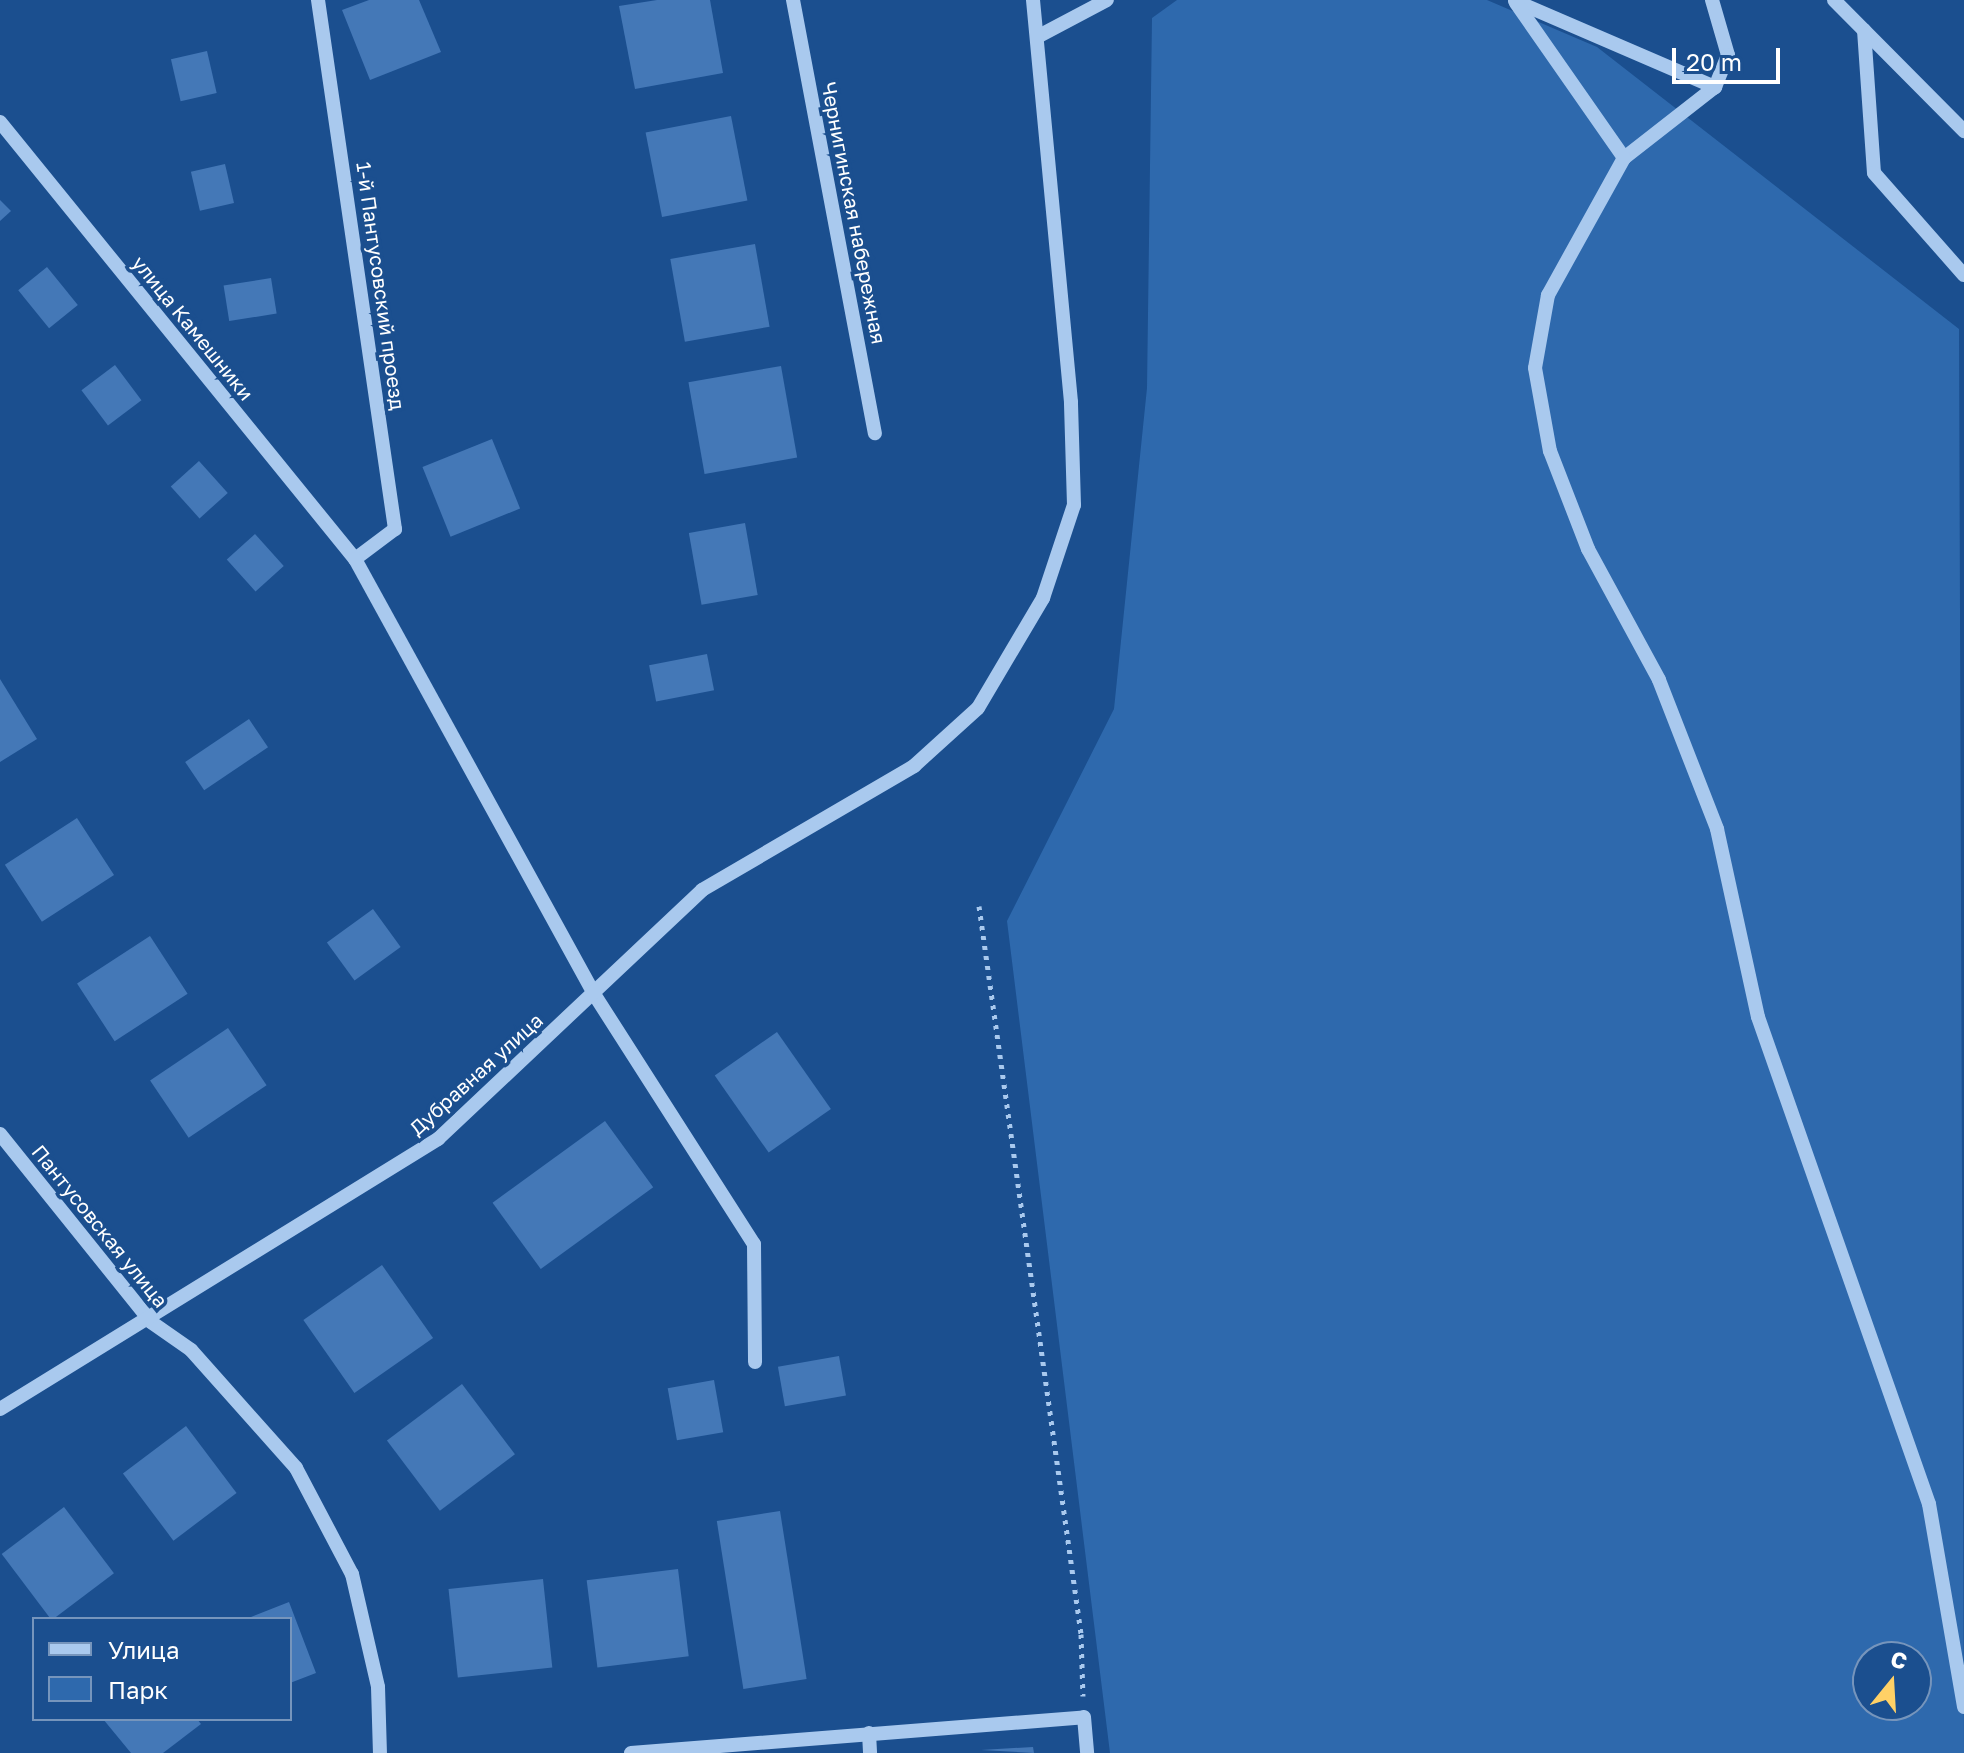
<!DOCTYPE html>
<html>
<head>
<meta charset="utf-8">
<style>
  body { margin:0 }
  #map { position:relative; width:1964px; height:1753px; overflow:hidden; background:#1b4f8f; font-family:"Golos Text",sans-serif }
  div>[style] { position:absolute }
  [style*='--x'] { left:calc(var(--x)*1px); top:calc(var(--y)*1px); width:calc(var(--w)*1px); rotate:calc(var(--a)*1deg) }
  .green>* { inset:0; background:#2e69ad }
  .building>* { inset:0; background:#4478b7; transform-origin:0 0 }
  .path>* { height:5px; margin-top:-2.5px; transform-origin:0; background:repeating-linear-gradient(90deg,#a9c9ee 0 4px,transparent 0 10px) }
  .minor>* { height:14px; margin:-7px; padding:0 7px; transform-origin:7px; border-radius:7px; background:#a9c9ee }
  span { translate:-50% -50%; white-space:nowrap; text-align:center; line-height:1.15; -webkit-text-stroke:7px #1b4f8f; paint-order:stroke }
  .street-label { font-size:20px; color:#fff }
  .legend { position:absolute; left:32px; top:1617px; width:260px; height:104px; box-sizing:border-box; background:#1b4f8f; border:2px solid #7695bc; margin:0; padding:10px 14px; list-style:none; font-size:24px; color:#fff }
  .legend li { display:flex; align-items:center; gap:16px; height:40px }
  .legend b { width:40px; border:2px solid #7695bc }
  .north { position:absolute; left:1852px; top:1641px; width:80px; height:80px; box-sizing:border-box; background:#1b4f8f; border:2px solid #7695bc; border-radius:50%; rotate:18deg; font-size:22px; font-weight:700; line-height:32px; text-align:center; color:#fff }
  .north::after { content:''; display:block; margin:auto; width:28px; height:36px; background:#ffd166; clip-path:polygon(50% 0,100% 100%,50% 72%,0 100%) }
  .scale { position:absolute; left:1672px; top:48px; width:108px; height:36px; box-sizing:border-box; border:4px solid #fff; border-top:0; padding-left:10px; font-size:24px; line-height:28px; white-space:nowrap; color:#fff; -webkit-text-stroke:6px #1b4f8f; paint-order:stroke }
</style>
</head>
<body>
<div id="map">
  <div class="green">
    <div style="clip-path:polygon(evenodd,1177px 0,1487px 0,1597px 47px,1959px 329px,1964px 1753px,1110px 1753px,1007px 921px,1114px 709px,1147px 388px,1152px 18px,1177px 0,1868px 1657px,1916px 1657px,1916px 1705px,1868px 1705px,1868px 1657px)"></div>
  </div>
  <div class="building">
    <div style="clip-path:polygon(369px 0,419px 0,441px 52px,370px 80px,342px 10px)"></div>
    <div style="clip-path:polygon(657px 0,710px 0,723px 73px,635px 89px,619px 6px)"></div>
    <div style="left:207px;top:51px;width:43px;height:37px;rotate:77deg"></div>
    <div style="left:731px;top:116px;width:86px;height:87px;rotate:79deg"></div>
    <div style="left:225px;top:164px;width:40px;height:35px;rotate:77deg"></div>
    <div style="clip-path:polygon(0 200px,11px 211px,0 221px)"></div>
    <div style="left:755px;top:244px;width:84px;height:86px;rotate:80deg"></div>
    <div style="left:47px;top:267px;width:49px;height:37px;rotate:51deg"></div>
    <div style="left:271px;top:278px;width:36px;height:48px;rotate:81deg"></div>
    <div style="left:115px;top:365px;width:44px;height:42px;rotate:53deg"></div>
    <div style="left:781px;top:366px;width:93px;height:94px;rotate:80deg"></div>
    <div style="left:492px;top:439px;width:75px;height:75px;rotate:68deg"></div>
    <div style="left:199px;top:461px;width:43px;height:38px;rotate:48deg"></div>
    <div style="left:745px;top:523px;width:73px;height:57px;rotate:80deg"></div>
    <div style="left:255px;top:534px;width:43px;height:38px;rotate:48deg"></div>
    <div style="left:707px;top:654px;width:37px;height:59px;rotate:79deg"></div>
    <div style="clip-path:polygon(0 679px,37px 739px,0 762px)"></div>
    <div style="left:249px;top:719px;width:34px;height:77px;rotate:56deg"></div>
    <div style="left:77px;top:818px;width:68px;height:86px;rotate:57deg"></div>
    <div style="left:373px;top:909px;width:47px;height:57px;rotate:54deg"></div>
    <div style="left:150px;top:936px;width:69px;height:87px;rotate:57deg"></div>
    <div style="left:228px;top:1028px;width:69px;height:94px;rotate:56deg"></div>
    <div style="left:777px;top:1032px;width:94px;height:76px;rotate:55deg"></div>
    <div style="left:605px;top:1121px;width:82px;height:139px;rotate:54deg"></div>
    <div style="left:382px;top:1265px;width:89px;height:96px;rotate:55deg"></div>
    <div style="left:839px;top:1356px;width:40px;height:62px;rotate:80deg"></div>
    <div style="left:714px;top:1380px;width:53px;height:47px;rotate:80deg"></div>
    <div style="left:462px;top:1384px;width:88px;height:94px;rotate:53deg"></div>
    <div style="left:186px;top:1426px;width:84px;height:79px;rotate:53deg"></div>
    <div style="left:64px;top:1507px;width:83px;height:78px;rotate:53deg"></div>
    <div style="left:780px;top:1511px;width:170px;height:64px;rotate:81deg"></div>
    <div style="left:678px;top:1569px;width:88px;height:92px;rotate:83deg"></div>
    <div style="left:543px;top:1579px;width:89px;height:95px;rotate:84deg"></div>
    <div style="clip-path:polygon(289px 1602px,316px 1673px,290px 1683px,290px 1619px,246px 1619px)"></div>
    <div style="clip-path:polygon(103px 1719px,197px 1719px,201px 1724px,163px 1753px,131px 1753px)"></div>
    <div style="clip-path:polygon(1033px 1747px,1034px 1753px,981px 1750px)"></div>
  </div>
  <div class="path">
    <div style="--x:979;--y:906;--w:735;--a:82.02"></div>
    <div style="--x:1081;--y:1634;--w:62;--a:88.2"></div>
  </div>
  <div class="minor">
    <div style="--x:318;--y:0;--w:535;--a:81.72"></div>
    <div style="--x:395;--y:529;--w:50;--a:143.1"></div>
    <div style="--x:793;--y:0;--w:441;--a:79.3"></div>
    <div style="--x:1712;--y:0;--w:57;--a:73.8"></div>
    <div style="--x:1728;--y:55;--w:35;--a:112"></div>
    <div style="--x:1715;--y:87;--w:115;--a:142"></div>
    <div style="--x:1624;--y:158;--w:157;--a:119"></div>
    <div style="--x:1548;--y:295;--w:74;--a:100.1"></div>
    <div style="--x:1535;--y:368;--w:84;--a:79.8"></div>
    <div style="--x:1550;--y:451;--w:105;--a:68.8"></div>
    <div style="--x:1588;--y:549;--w:149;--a:61.5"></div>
    <div style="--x:1659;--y:680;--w:160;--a:68.7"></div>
    <div style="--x:1717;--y:829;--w:192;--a:77.7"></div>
    <div style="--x:1758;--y:1017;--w:516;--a:70.65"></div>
    <div style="--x:1929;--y:1504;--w:206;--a:80.2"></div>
    <div style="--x:1834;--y:0;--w:185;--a:45.2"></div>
    <div style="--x:1515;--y:1;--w:218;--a:23.3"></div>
    <div style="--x:1516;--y:3;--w:189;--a:55.1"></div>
    <div style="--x:1864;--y:30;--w:143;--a:86"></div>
    <div style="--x:1874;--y:173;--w:136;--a:48.6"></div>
    <div style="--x:1037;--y:37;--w:79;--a:-27.9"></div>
    <div style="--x:0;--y:122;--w:563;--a:50.91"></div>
    <div style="--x:355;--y:559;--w:496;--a:61.2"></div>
    <div style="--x:594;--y:994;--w:297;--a:57.4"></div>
    <div style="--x:754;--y:1244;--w:118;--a:89.5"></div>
    <div style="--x:0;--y:1134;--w:241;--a:51.2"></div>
    <div style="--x:151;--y:1322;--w:49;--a:35"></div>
    <div style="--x:191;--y:1350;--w:158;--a:48.3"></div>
    <div style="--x:296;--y:1468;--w:120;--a:62.2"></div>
    <div style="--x:352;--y:1574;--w:116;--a:77"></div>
    <div style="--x:378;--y:1687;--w:66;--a:88.3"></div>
    <div style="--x:0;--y:1409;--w:515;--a:-31.65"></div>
    <div style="--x:438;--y:1139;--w:363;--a:-43.3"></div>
    <div style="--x:702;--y:890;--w:246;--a:-30.3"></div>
    <div style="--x:914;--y:766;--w:86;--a:-42.2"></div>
    <div style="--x:978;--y:708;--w:128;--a:-59.4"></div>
    <div style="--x:1043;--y:598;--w:98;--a:-71.6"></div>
    <div style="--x:1074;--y:505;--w:103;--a:-91.7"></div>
    <div style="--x:1071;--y:402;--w:404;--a:-95.4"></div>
    <div style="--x:869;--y:1733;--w:20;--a:87"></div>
    <div style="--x:631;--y:1753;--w:454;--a:-4.5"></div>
    <div style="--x:1084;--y:1717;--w:36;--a:85"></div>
  </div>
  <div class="street-label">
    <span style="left:854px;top:213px;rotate:79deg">Чернигинская набережная</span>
    <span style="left:381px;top:286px;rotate:82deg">1-й Пантусовский проезд</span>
    <span style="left:193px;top:328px;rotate:51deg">улица Камешники</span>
    <span style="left:476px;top:1074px;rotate:-42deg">Дубравная улица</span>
    <span style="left:100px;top:1226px;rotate:51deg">Пантусовская улица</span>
  </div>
  <ul class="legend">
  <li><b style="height:10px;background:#a9c9ee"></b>Улица</li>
  <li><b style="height:22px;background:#2e69ad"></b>Парк</li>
  </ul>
  <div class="north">С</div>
  <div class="scale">20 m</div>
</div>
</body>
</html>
